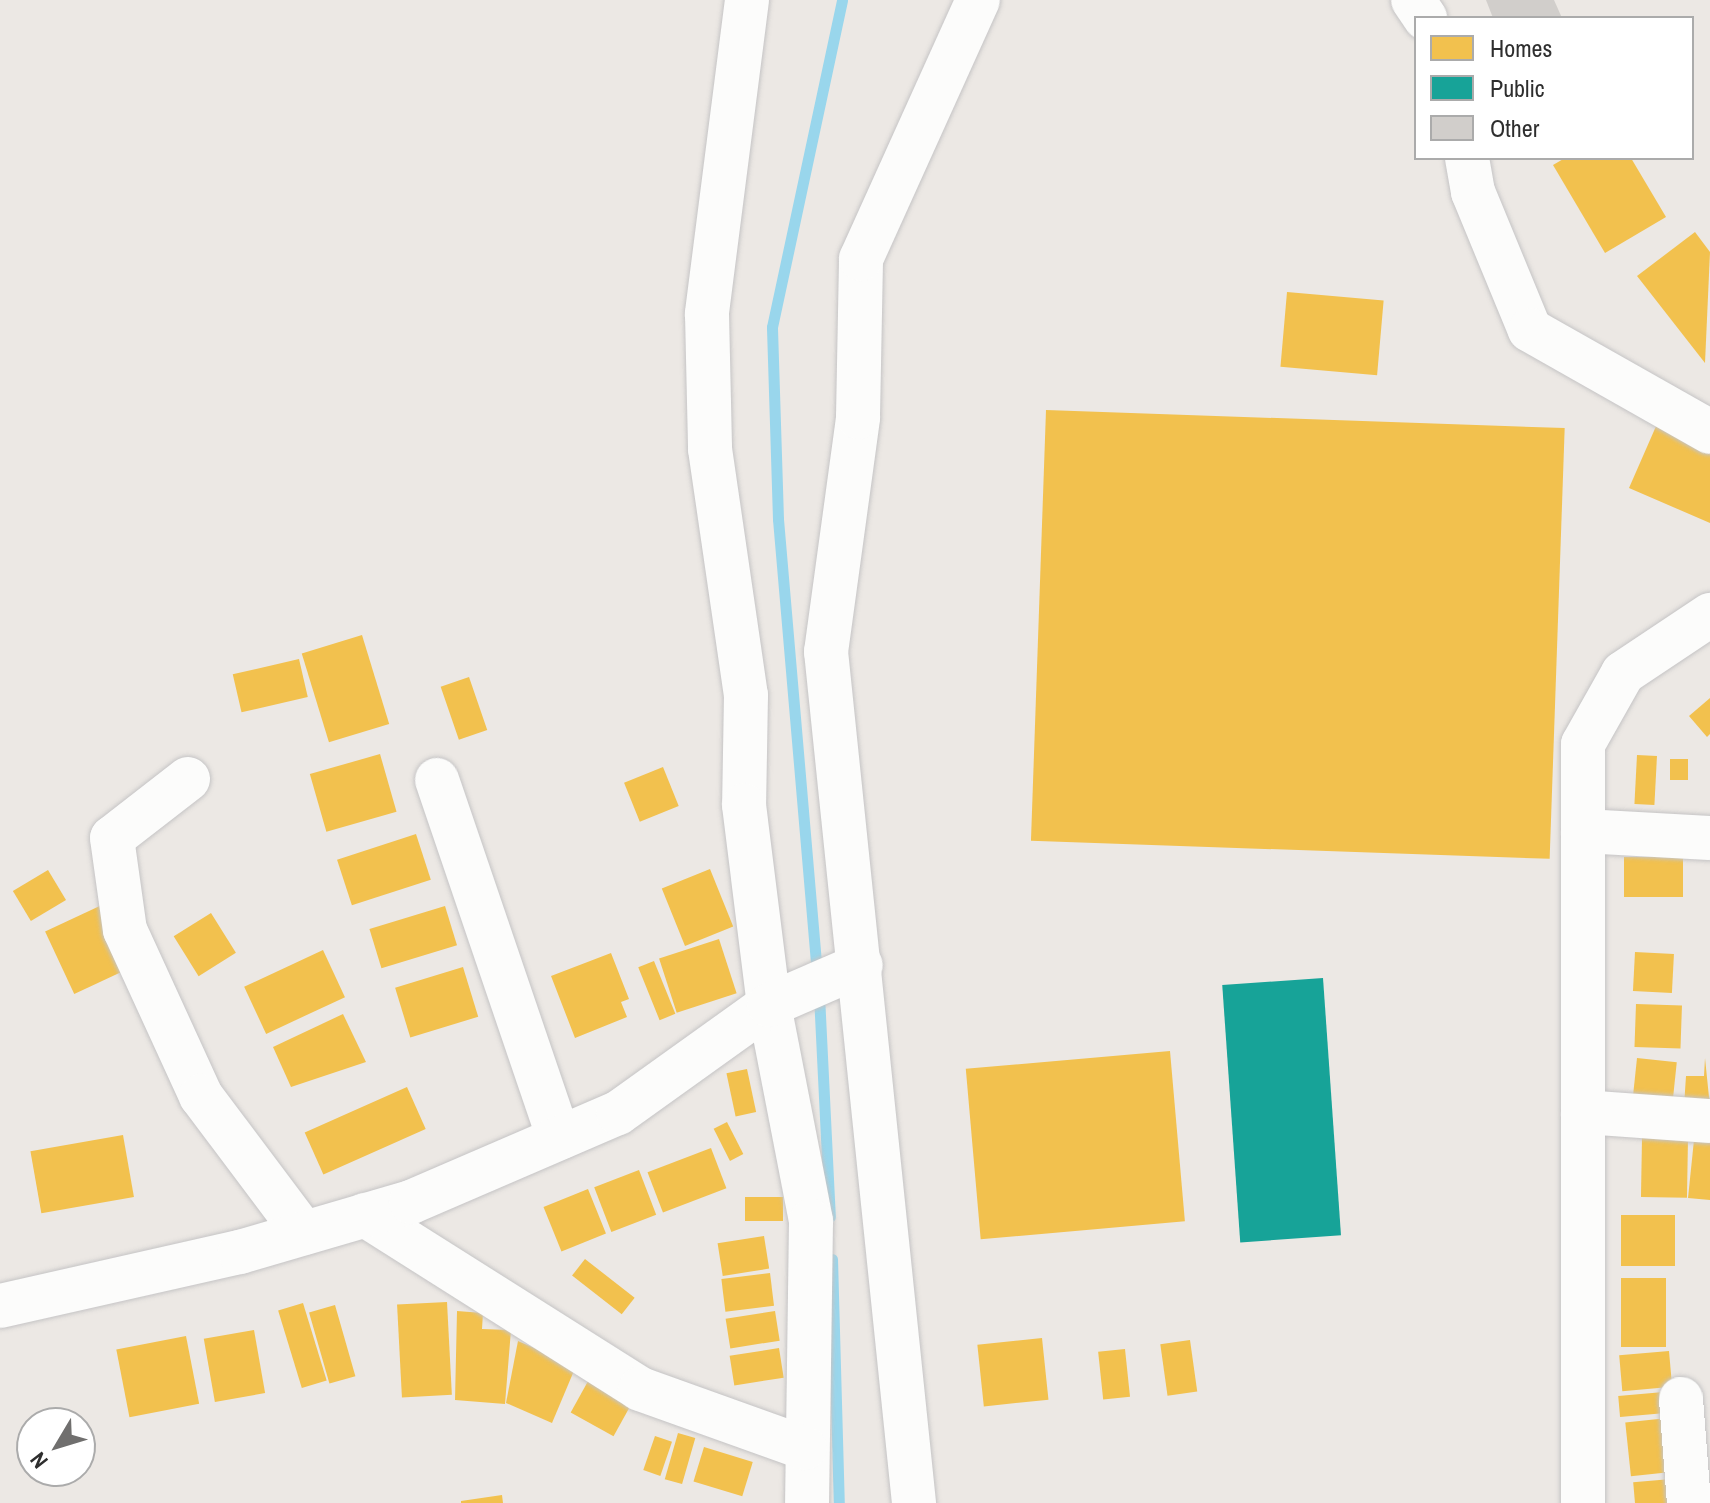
<!DOCTYPE html>
<html>
<head>
<meta charset="utf-8">
<style>
  body { margin:0 }
  #map { position:relative; width:1710px; height:1503px; overflow:hidden; background:#ece8e4; font-family:"Archivo Narrow",sans-serif }
  div>[style] { position:absolute }
  [style*='--x'] { left:calc(var(--x)*1px); top:calc(var(--y)*1px); width:calc(var(--w)*1px); rotate:calc(var(--a)*1deg) }
  .homes>* { inset:0; background:#f2c14e; transform-origin:0 0 }
  .public>* { inset:0; background:#17a398; transform-origin:0 0 }
  .stream>* { height:11px; margin:-5.5px; padding:0 5.5px; transform-origin:5.5px; border-radius:5.5px; background:#99d6ec }
  .building>* { inset:0; background:#d1cecb }
  .roads { filter:drop-shadow(0 0 2px #c5c4c5) drop-shadow(0 0 2px #c5c4c5) }
  .minor>* { height:44px; margin:-22px; padding:0 22px; transform-origin:22px; border-radius:22px; background:#fcfcfb }
  span { translate:-50% -50%; white-space:nowrap; text-align:center; line-height:1.15; -webkit-text-stroke:8px #fff; paint-order:stroke }
  .legend { position:absolute; left:1414px; top:16px; width:280px; height:144px; box-sizing:border-box; background:#fff; border:2px solid #ababab; margin:0; padding:10px 14px; list-style:none; font-size:24px; color:#2e2e2e }
  .legend li { display:flex; align-items:center; gap:16px; height:40px }
  .legend b { width:40px; border:2px solid #ababab }
  .north { position:absolute; left:16px; top:1407px; width:80px; height:80px; box-sizing:border-box; background:#fff; border:2px solid #ababab; border-radius:50%; rotate:232deg; font-size:22px; font-weight:700; line-height:32px; text-align:center; color:#2e2e2e }
  .north::after { content:''; display:block; margin:auto; width:28px; height:36px; background:#706f6e; clip-path:polygon(50% 0,100% 100%,50% 72%,0 100%) }
</style>
</head>
<body>
<div id="map">
  <div class="homes">
    <div style="clip-path:polygon(1565px 158px,1631px 158px,1666px 217px,1605px 253px,1553px 165px)"></div>
    <div style="clip-path:polygon(1695px 232px,1710px 252px,1705px 363px,1637px 276px)"></div>
    <div style="left:1287px;top:292px;width:97px;height:75px;rotate:5deg"></div>
    <div style="left:1046px;top:410px;width:519px;height:431px;rotate:2deg"></div>
    <div style="clip-path:polygon(1657px 424px,1710px 447px,1710px 523px,1629px 488px)"></div>
    <div style="left:362px;top:635px;width:93px;height:63px;rotate:73deg"></div>
    <div style="left:299px;top:659px;width:39px;height:68px;rotate:77deg"></div>
    <div style="left:469px;top:677px;width:56px;height:30px;rotate:71deg"></div>
    <div style="clip-path:polygon(1710px 698px,1710px 734px,1707px 737px,1689px 716px)"></div>
    <div style="left:380px;top:754px;width:60px;height:73px;rotate:74deg"></div>
    <div style="left:1637px;top:755px;width:20px;height:49px;rotate:3deg"></div>
    <div style="left:1670px;top:759px;width:18px;height:21px"></div>
    <div style="left:663px;top:767px;width:42px;height:42px;rotate:68deg"></div>
    <div style="left:416px;top:834px;width:48px;height:83px;rotate:72deg"></div>
    <div style="left:1624px;top:857px;width:59px;height:40px"></div>
    <div style="left:710px;top:869px;width:62px;height:52px;rotate:68deg"></div>
    <div style="left:48px;top:870px;width:35px;height:41px;rotate:59deg"></div>
    <div style="left:104px;top:904px;width:69px;height:65px;rotate:65deg"></div>
    <div style="left:445px;top:906px;width:41px;height:79px;rotate:73deg"></div>
    <div style="left:211px;top:913px;width:47px;height:44px;rotate:58deg"></div>
    <div style="left:719px;top:939px;width:57px;height:63px;rotate:72deg"></div>
    <div style="left:323px;top:950px;width:52px;height:87px;rotate:65deg"></div>
    <div style="left:1635px;top:952px;width:39px;height:39px;rotate:3deg"></div>
    <div style="clip-path:polygon(611px 953px,629px 999px,621px 1002px,627px 1017px,575px 1038px,551px 976px)"></div>
    <div style="left:654px;top:961px;width:57px;height:17px;rotate:68deg"></div>
    <div style="left:463px;top:967px;width:52px;height:71px;rotate:73deg"></div>
    <div style="left:1636px;top:1004px;width:46px;height:43px;rotate:2deg"></div>
    <div style="clip-path:polygon(343px 1014px,366px 1062px,291px 1087px,273px 1047px)"></div>
    <div style="left:1170px;top:1051px;width:171px;height:205px;rotate:85deg"></div>
    <div style="left:1637px;top:1058px;width:40px;height:37px;rotate:6deg"></div>
    <div style="clip-path:polygon(1705px 1058px,1710px 1107px,1684px 1106px,1686px 1076px,1704px 1076px)"></div>
    <div style="left:747px;top:1069px;width:44px;height:21px;rotate:78deg"></div>
    <div style="left:407px;top:1087px;width:46px;height:112px;rotate:66deg"></div>
    <div style="left:727px;top:1122px;width:36px;height:15px;rotate:63deg"></div>
    <div style="left:123px;top:1135px;width:63px;height:94px;rotate:80deg"></div>
    <div style="left:1642px;top:1138px;width:46px;height:59px;rotate:1deg"></div>
    <div style="clip-path:polygon(1694px 1140px,1710px 1141px,1710px 1200px,1688px 1198px)"></div>
    <div style="left:711px;top:1148px;width:43px;height:68px;rotate:69deg"></div>
    <div style="left:639px;top:1170px;width:48px;height:48px;rotate:69deg"></div>
    <div style="left:588px;top:1189px;width:48px;height:48px;rotate:68deg"></div>
    <div style="left:783px;top:1197px;width:24px;height:38px;rotate:90deg"></div>
    <div style="left:1621px;top:1215px;width:54px;height:51px"></div>
    <div style="left:764px;top:1236px;width:33px;height:47px;rotate:81deg"></div>
    <div style="left:585px;top:1259px;width:63px;height:21px;rotate:38deg"></div>
    <div style="left:770px;top:1273px;width:33px;height:49px;rotate:83deg"></div>
    <div style="left:1666px;top:1278px;width:69px;height:45px;rotate:90deg"></div>
    <div style="left:447px;top:1302px;width:93px;height:50px;rotate:87deg"></div>
    <div style="left:303px;top:1303px;width:81px;height:26px;rotate:73deg"></div>
    <div style="left:335px;top:1305px;width:74px;height:27px;rotate:74deg"></div>
    <div style="clip-path:polygon(457px 1311px,483px 1313px,482px 1329px,511px 1330px,505px 1404px,455px 1400px)"></div>
    <div style="left:775px;top:1311px;width:30px;height:50px;rotate:81deg"></div>
    <div style="left:254px;top:1330px;width:64px;height:51px;rotate:80deg"></div>
    <div style="left:186px;top:1336px;width:69px;height:71px;rotate:79deg"></div>
    <div style="left:1042px;top:1338px;width:62px;height:65px;rotate:84deg"></div>
    <div style="left:1190px;top:1340px;width:52px;height:30px;rotate:82deg"></div>
    <div style="clip-path:polygon(518px 1341px,576px 1366px,552px 1423px,506px 1403px)"></div>
    <div style="left:779px;top:1348px;width:30px;height:50px;rotate:81deg"></div>
    <div style="left:1125px;top:1349px;width:48px;height:27px;rotate:84deg"></div>
    <div style="left:1669px;top:1351px;width:36px;height:50px;rotate:85deg"></div>
    <div style="left:592px;top:1374px;width:49px;height:44px;rotate:29deg"></div>
    <div style="left:1675px;top:1391px;width:21px;height:57px;rotate:85deg"></div>
    <div style="left:1677px;top:1417px;width:54px;height:52px;rotate:84deg"></div>
    <div style="left:678px;top:1433px;width:18px;height:48px;rotate:16deg"></div>
    <div style="left:655px;top:1436px;width:18px;height:36px;rotate:19deg"></div>
    <div style="left:704px;top:1447px;width:51px;height:36px;rotate:17deg"></div>
    <div style="left:1683px;top:1478px;width:25px;height:50px;rotate:85deg"></div>
    <div style="clip-path:polygon(502px 1495px,503px 1503px,461px 1503px,461px 1501px)"></div>
  </div>
  <div class="public">
    <div style="left:1323px;top:978px;width:258px;height:101px;rotate:86deg"></div>
  </div>
  <div class="stream">
    <div style="--x:817;--y:974;--w:457;--a:-94.9"></div>
    <div style="--x:778;--y:519;--w:192;--a:-91.8"></div>
    <div style="--x:772;--y:327;--w:334;--a:-77.9"></div>
    <div style="--x:819;--y:995;--w:222;--a:87.2"></div>
    <div style="--x:832;--y:1259;--w:244;--a:88.4"></div>
  </div>
  <div class="building">
    <div style="clip-path:polygon(1486px 0,1554px 0,1562px 18px,1493px 18px)"></div>
  </div>
  <div class="roads">
    <div class="minor">
      <div style="--x:747;--y:0;--w:317;--a:97.3"></div>
      <div style="--x:707;--y:314;--w:135;--a:88.7"></div>
      <div style="--x:710;--y:449;--w:249;--a:81.7"></div>
      <div style="--x:746;--y:695;--w:110;--a:91"></div>
      <div style="--x:744;--y:805;--w:202;--a:82.9"></div>
      <div style="--x:769;--y:1005;--w:220;--a:79"></div>
      <div style="--x:811;--y:1221;--w:282;--a:90.8"></div>
      <div style="--x:1413;--y:0;--w:22;--a:56"></div>
      <div style="--x:1467;--y:158;--w:35;--a:80"></div>
      <div style="--x:1473;--y:192;--w:149;--a:67.6"></div>
      <div style="--x:1530;--y:330;--w:207;--a:29.5"></div>
      <div style="--x:188;--y:779;--w:96;--a:142.2"></div>
      <div style="--x:112;--y:838;--w:93;--a:82"></div>
      <div style="--x:125;--y:930;--w:183;--a:65.4"></div>
      <div style="--x:201;--y:1096;--w:171;--a:53.1"></div>
      <div style="--x:437;--y:780;--w:378;--a:71.2"></div>
      <div style="--x:1583;--y:831;--w:127;--a:3.2"></div>
      <div style="--x:1583;--y:1112;--w:127;--a:4.1"></div>
      <div style="--x:365;--y:1215;--w:325;--a:32.3"></div>
      <div style="--x:640;--y:1389;--w:175;--a:19.7"></div>
      <div style="--x:0;--y:1306;--w:246;--a:-12.7"></div>
      <div style="--x:240;--y:1252;--w:178;--a:-16.3"></div>
      <div style="--x:411;--y:1202;--w:225;--a:-23.3"></div>
      <div style="--x:618;--y:1113;--w:186;--a:-35.6"></div>
      <div style="--x:769;--y:1005;--w:100;--a:-23.5"></div>
      <div style="--x:1681;--y:1399;--w:104;--a:85.6"></div>
      <div style="--x:914;--y:1503;--w:856;--a:-95.9"></div>
      <div style="--x:826;--y:652;--w:237;--a:-82.2"></div>
      <div style="--x:858;--y:417;--w:158;--a:-88.9"></div>
      <div style="--x:861;--y:259;--w:284;--a:-65.7"></div>
      <div style="--x:1583;--y:1503;--w:759;--a:-90"></div>
      <div style="--x:1583;--y:744;--w:81;--a:-60.6"></div>
      <div style="--x:1623;--y:673;--w:105;--a:-33.7"></div>
    </div>
  </div>
  <ul class="legend">
  <li><b style="height:22px;background:#f2c14e"></b>Homes</li>
  <li><b style="height:22px;background:#17a398"></b>Public</li>
  <li><b style="height:22px;background:#d1cecb"></b>Other</li>
  </ul>
  <div class="north">N</div>
</div>
</body>
</html>
